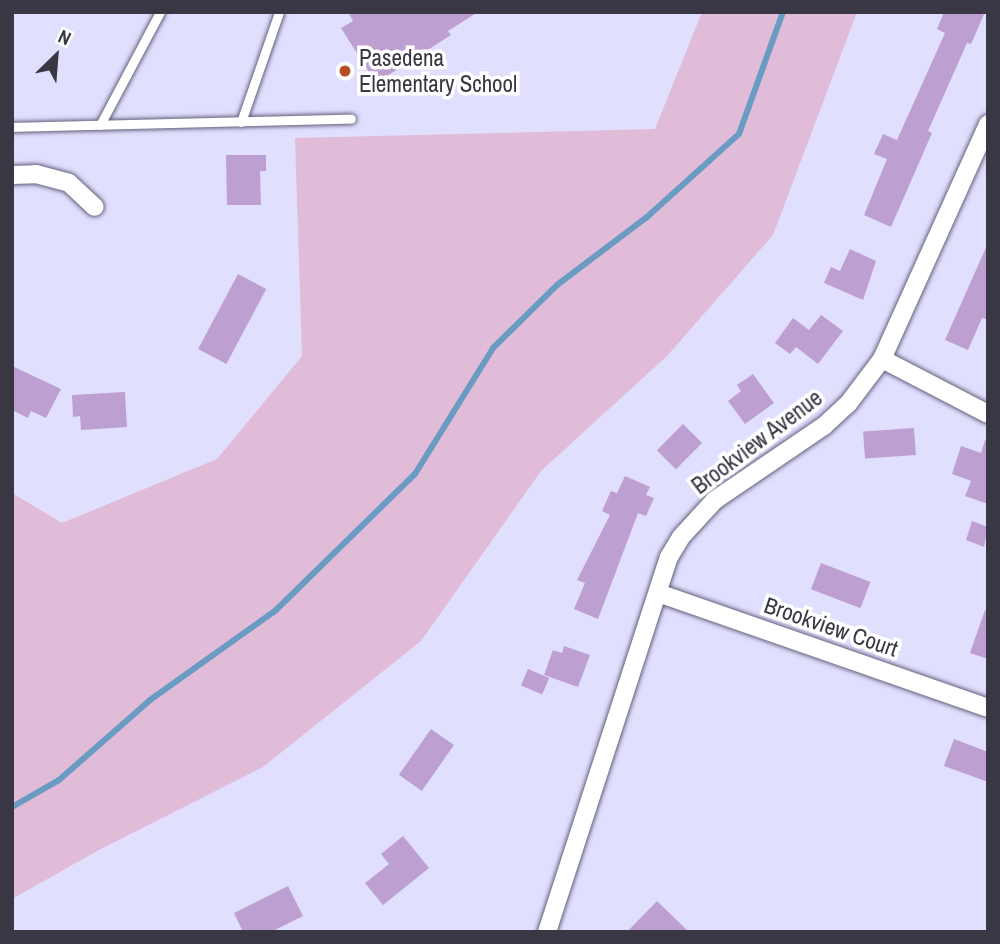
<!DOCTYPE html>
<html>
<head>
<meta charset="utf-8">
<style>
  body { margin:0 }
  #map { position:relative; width:1000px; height:944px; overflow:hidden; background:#e1dffe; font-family:"Archivo Narrow",sans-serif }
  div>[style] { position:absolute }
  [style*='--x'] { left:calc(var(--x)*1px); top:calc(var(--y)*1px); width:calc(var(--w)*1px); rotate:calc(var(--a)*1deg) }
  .green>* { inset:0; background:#e0bcd8 }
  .stream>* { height:6px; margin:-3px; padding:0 3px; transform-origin:3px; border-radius:3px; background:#6a9bc3 }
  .building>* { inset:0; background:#bd9fd2; transform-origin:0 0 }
  .roads { filter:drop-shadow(0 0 2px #64617c) drop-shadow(0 0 2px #64617c) }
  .lane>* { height:9px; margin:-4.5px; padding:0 4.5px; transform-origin:4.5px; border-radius:4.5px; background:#fff }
  .street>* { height:18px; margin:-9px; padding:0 9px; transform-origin:9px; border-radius:9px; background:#fff }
  .dots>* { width:19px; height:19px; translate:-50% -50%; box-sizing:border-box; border:4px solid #fff; border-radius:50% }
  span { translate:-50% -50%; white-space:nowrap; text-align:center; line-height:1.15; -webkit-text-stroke:7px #fff; paint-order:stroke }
  .poi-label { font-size:23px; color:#383743 }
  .left { translate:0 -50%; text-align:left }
  .street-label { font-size:23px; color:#383743 }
  .frame { position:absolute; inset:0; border:14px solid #383743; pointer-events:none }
  .north { position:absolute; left:21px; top:21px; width:70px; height:70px; -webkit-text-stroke:5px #fff; paint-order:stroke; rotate:25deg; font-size:19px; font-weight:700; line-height:28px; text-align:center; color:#383743 }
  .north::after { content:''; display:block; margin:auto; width:24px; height:32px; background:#383743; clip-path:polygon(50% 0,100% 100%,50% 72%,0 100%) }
</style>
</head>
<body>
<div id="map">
  <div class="green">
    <div style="clip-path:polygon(702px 12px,857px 12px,773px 235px,667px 356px,541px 471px,421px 641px,263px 767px,99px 850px,12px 899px,12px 493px,62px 523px,217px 459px,302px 356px,295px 138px,655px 129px)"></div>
  </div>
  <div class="stream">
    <div style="--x:12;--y:807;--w:54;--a:-29.9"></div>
    <div style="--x:59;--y:780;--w:121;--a:-41.3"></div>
    <div style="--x:150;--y:700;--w:155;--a:-35.5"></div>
    <div style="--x:276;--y:610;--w:194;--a:-44.4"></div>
    <div style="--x:415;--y:474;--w:148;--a:-58.2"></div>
    <div style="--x:493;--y:348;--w:90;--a:-44.5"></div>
    <div style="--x:557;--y:285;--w:113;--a:-37.1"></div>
    <div style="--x:647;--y:217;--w:124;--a:-42.1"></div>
    <div style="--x:739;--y:134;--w:130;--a:-70.2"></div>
  </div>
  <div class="building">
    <div style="clip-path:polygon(348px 12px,478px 12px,448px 31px,451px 35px,376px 83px,341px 28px,353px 21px)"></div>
    <div style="clip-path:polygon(944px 12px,985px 12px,971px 44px,967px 43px,928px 131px,932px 133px,891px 227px,864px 215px,887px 159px,874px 154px,883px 134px,897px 140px,945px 33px,937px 29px)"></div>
    <div style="clip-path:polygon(226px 155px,266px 155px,266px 171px,260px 171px,261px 205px,227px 205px)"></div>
    <div style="clip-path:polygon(988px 243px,988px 320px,982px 318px,968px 350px,945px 340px)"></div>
    <div style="clip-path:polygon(850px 249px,876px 261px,863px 300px,824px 283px,831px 267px,840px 271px)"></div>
    <div style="left:238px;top:274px;width:32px;height:85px;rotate:28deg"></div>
    <div style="clip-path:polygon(821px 315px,843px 331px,818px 364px,796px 347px,790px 354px,775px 343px,793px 318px,809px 330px)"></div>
    <div style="clip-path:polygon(12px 366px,61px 389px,46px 418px,31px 411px,28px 418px,12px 410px)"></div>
    <div style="clip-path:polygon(753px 374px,774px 403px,745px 424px,728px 401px,741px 391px,737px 385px)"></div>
    <div style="clip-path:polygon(125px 392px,127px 427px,81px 430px,80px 416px,73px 417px,72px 395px)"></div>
    <div style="left:683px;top:424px;width:27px;height:37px;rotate:45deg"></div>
    <div style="left:914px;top:428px;width:27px;height:51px;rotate:86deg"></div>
    <div style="clip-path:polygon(985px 440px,988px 440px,988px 504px,965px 496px,971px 481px,952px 474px,961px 446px,981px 453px)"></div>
    <div style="clip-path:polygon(625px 476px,650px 487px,646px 495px,654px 498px,646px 516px,638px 513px,598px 619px,574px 609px,585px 583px,577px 580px,610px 515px,602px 511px,611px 491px,617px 493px)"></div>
    <div style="clip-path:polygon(972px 521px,988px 527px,984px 547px,966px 540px)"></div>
    <div style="left:821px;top:563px;width:53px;height:28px;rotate:21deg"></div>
    <div style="clip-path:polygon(985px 610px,988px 611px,988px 659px,970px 653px)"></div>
    <div style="clip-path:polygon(564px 646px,590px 655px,578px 687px,544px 675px,553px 650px,562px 653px)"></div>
    <div style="left:528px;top:669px;width:23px;height:18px;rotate:23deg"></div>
    <div style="left:431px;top:729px;width:28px;height:56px;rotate:35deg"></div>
    <div style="clip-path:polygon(954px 739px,988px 752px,988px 782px,944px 766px)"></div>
    <div style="clip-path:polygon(403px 836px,429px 868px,383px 905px,365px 883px,389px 864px,381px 854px)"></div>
    <div style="clip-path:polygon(288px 886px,303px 916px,271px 932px,243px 932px,234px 913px)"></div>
    <div style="clip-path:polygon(657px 901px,689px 932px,627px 932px)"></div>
  </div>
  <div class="roads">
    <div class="lane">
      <div style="--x:241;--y:122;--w:116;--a:-70.9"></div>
      <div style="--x:100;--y:125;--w:128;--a:-62"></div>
      <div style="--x:12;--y:127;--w:339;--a:-1.4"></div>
    </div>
    <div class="street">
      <div style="--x:12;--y:175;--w:24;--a:-2"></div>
      <div style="--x:36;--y:174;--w:34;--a:15"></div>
      <div style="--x:69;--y:183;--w:35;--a:43"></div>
      <div style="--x:882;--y:359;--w:119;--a:27.4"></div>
      <div style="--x:658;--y:593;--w:349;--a:19.2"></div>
      <div style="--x:547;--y:932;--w:394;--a:-72"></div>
      <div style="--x:669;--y:557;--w:23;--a:-59"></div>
      <div style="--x:681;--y:537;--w:50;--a:-47.4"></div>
      <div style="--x:715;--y:500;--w:132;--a:-34.2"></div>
      <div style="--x:824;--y:426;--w:33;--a:-43"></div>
      <div style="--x:848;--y:404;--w:56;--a:-52.9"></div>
      <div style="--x:882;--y:359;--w:258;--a:-65.7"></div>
    </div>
  </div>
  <div class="dots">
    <div style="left:345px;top:71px;background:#b65024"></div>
  </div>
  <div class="poi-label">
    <span class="left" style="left:359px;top:71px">Pasedena<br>Elementary School</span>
  </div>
  <div class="street-label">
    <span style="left:757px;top:442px;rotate:-37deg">Brookview Avenue</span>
    <span style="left:831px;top:627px;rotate:19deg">Brookview Court</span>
  </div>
  <div class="frame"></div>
  <div class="north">N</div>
</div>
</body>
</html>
